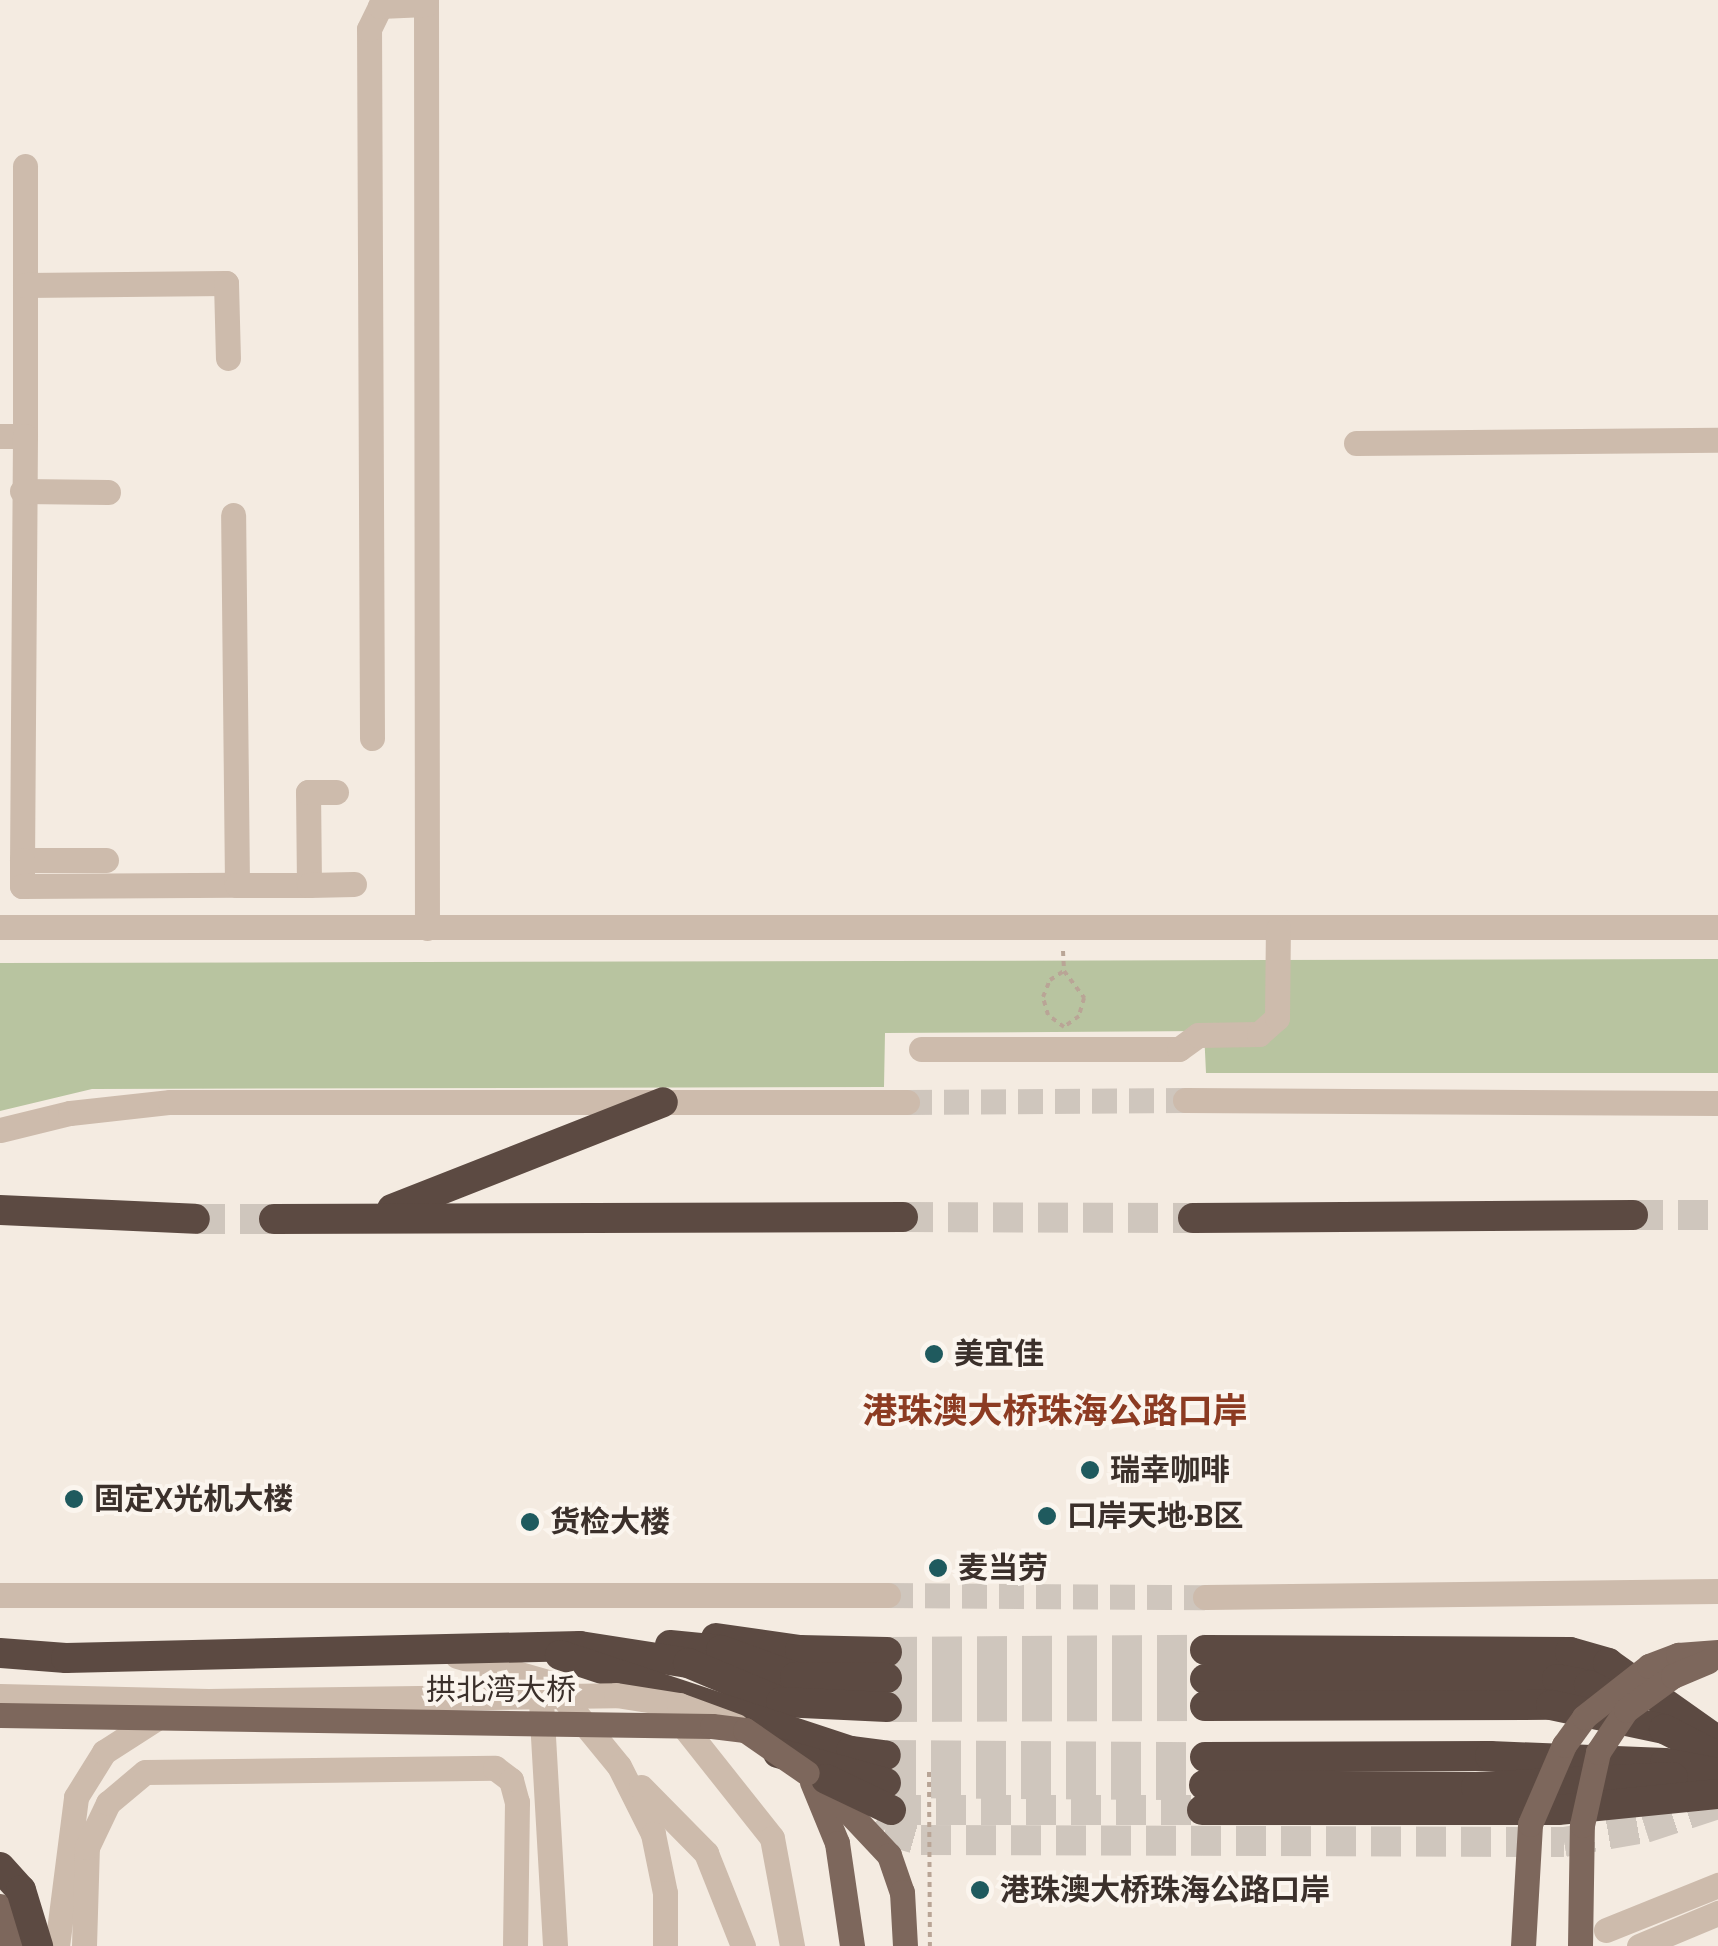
<!DOCTYPE html>
<html>
<head>
<meta charset="utf-8">
<style>
  body { margin:0 }
  #map { position:relative; width:1718px; height:1946px; overflow:hidden; background:#f4ebe1; font-family:"Space Grotesk","Noto Sans SC",sans-serif }
  div>[style] { position:absolute }
  [style*='--x'] { left:calc(var(--x)*1px); top:calc(var(--y)*1px); width:calc(var(--w)*1px); rotate:calc(var(--a)*1deg) }
  .green>* { inset:0; background:#b8c4a0 }
  .minor-tunnel>* { height:25px; margin-top:-12.5px; transform-origin:0; background:repeating-linear-gradient(90deg,#cfc6bd 0 25px,transparent 0 37px) }
  .highway-tunnel>* { height:30px; margin-top:-15px; transform-origin:0; background:repeating-linear-gradient(90deg,#cfc6bd 0 30px,transparent 0 45px) }
  .path>* { height:4px; margin-top:-2px; transform-origin:0; background:repeating-linear-gradient(90deg,#b9a596 0 5px,transparent 0 10px) }
  .minor>* { height:25px; margin:-12.5px; padding:0 12.5px; transform-origin:12.5px; border-radius:12.5px; background:#cdbbac }
  .major>* { height:25px; margin:-12.5px; padding:0 12.5px; transform-origin:12.5px; border-radius:12.5px; background:#7d675c }
  .highway>* { height:30px; margin:-15px; padding:0 15px; transform-origin:15px; border-radius:15px; background:#5c4a42 }
  .minor-bridge>* { height:25px; margin:-12.5px; padding:0 12.5px; transform-origin:12.5px; border-radius:12.5px; background:#cdbbac }
  .major-bridge>* { height:25px; margin:-12.5px; padding:0 12.5px; transform-origin:12.5px; border-radius:12.5px; background:#7d675c }
  .dots>* { width:28px; height:28px; translate:-50% -50%; box-sizing:border-box; border:5px solid #fbf5ee; border-radius:50% }
  span { translate:-50% -50%; white-space:nowrap; text-align:center; line-height:1.15; -webkit-text-stroke:8px #fbf5ee; paint-order:stroke }
  .poi-label { font-size:30px; color:#3b302b; font-weight:700 }
  .left { translate:0 -50%; text-align:left }
  .street-label { font-size:30px; color:#3b302b }
  .quarter-label { font-size:35px; color:#8c3b22; font-weight:700 }
</style>
</head>
<body>
<div id="map">
  <div class="green">
    <div style="clip-path:polygon(1718px 959px,1718px 1073px,1206px 1073px,1204px 1031px,885px 1033px,884px 1087px,92px 1089px,0 1111px,0 963px)"></div>
  </div>
  <div class="minor-tunnel">
    <div style="--x:907;--y:1102;--w:278;--a:-0.4"></div>
    <div style="--x:888;--y:1595;--w:317;--a:0.4"></div>
  </div>
  <div class="highway-tunnel">
    <div style="--x:1633;--y:1215;--w:85;--a:0"></div>
    <div style="--x:903;--y:1217;--w:290;--a:0.2"></div>
    <div style="--x:195;--y:1219;--w:79;--a:0"></div>
    <div style="--x:887;--y:1652;--w:318;--a:-0.4"></div>
    <div style="--x:887;--y:1678;--w:318;--a:0.2"></div>
    <div style="--x:887;--y:1707;--w:318;--a:-0.2"></div>
    <div style="--x:886;--y:1755;--w:319;--a:0.4"></div>
    <div style="--x:886;--y:1783;--w:318;--a:0.4"></div>
    <div style="--x:842;--y:1792;--w:57;--a:41.5"></div>
    <div style="--x:885;--y:1830;--w:37;--a:16"></div>
    <div style="--x:921;--y:1840;--w:643;--a:0.18"></div>
    <div style="--x:1564;--y:1842;--w:82;--a:-9.8"></div>
    <div style="--x:1645;--y:1828;--w:77;--a:-18.2"></div>
    <div style="--x:891;--y:1810;--w:311;--a:0"></div>
  </div>
  <div class="path">
    <div style="--x:1063;--y:951;--w:20;--a:87"></div>
    <div style="--x:1064;--y:971;--w:34;--a:53"></div>
    <div style="--x:1084;--y:998;--w:19;--a:106"></div>
    <div style="--x:1079;--y:1016;--w:19;--a:144"></div>
    <div style="--x:1064;--y:1027;--w:20;--a:-143"></div>
    <div style="--x:1048;--y:1015;--w:19;--a:-106"></div>
    <div style="--x:1043;--y:997;--w:18;--a:-68"></div>
    <div style="--x:1050;--y:980;--w:17;--a:-33"></div>
    <div style="--x:929;--y:1772;--w:174;--a:89.7"></div>
  </div>
  <div class="minor">
    <div style="--x:426;--y:0;--w:928;--a:89.94"></div>
    <div style="--x:25;--y:285;--w:119;--a:-90"></div>
    <div style="--x:0;--y:436;--w:25;--a:0"></div>
    <div style="--x:25;--y:436;--w:151;--a:-90"></div>
    <div style="--x:25;--y:285;--w:201;--a:-0.6"></div>
    <div style="--x:226;--y:283;--w:75;--a:88.5"></div>
    <div style="--x:25;--y:436;--w:424;--a:90.4"></div>
    <div style="--x:22;--y:860;--w:84;--a:0"></div>
    <div style="--x:1356;--y:443;--w:362;--a:-0.5"></div>
    <div style="--x:22;--y:491;--w:86;--a:0.7"></div>
    <div style="--x:372;--y:738;--w:709;--a:-90.24"></div>
    <div style="--x:369;--y:29;--w:25;--a:-64"></div>
    <div style="--x:380;--y:6;--w:46;--a:-2.5"></div>
    <div style="--x:22;--y:860;--w:26;--a:90"></div>
    <div style="--x:22;--y:886;--w:215;--a:-0.3"></div>
    <div style="--x:237;--y:885;--w:370;--a:-90.6"></div>
    <div style="--x:237;--y:885;--w:72;--a:0"></div>
    <div style="--x:309;--y:885;--w:93;--a:-90.6"></div>
    <div style="--x:308;--y:792;--w:28;--a:0"></div>
    <div style="--x:309;--y:885;--w:45;--a:-1.3"></div>
    <div style="--x:0;--y:927;--w:1718;--a:0"></div>
    <div style="--x:921;--y:1049;--w:258;--a:0"></div>
    <div style="--x:1179;--y:1049;--w:24;--a:-36"></div>
    <div style="--x:1198;--y:1035;--w:61;--a:-0.9"></div>
    <div style="--x:1259;--y:1034;--w:24;--a:-42"></div>
    <div style="--x:1277;--y:1018;--w:89;--a:-89.4"></div>
    <div style="--x:1185;--y:1100;--w:533;--a:0.32"></div>
    <div style="--x:0;--y:1130;--w:72;--a:-13.7"></div>
    <div style="--x:70;--y:1113;--w:101;--a:-6.3"></div>
    <div style="--x:170;--y:1102;--w:737;--a:0"></div>
    <div style="--x:0;--y:1595;--w:888;--a:0"></div>
    <div style="--x:1205;--y:1597;--w:513;--a:-0.67"></div>
    <div style="--x:457;--y:1656;--w:98;--a:16"></div>
    <div style="--x:551;--y:1683;--w:107;--a:50.7"></div>
    <div style="--x:619;--y:1766;--w:76;--a:63.4"></div>
    <div style="--x:653;--y:1834;--w:60;--a:78.5"></div>
    <div style="--x:665;--y:1893;--w:53;--a:90"></div>
    <div style="--x:541;--y:1702;--w:244;--a:86.7"></div>
    <div style="--x:673;--y:1713;--w:159;--a:51.6"></div>
    <div style="--x:772;--y:1838;--w:110;--a:79.5"></div>
    <div style="--x:641;--y:1787;--w:93;--a:45.4"></div>
    <div style="--x:706;--y:1853;--w:100;--a:68.3"></div>
    <div style="--x:1606;--y:1930;--w:121;--a:-21.9"></div>
    <div style="--x:57;--y:1946;--w:150;--a:-82.7"></div>
    <div style="--x:76;--y:1797;--w:53;--a:-58.1"></div>
    <div style="--x:104;--y:1752;--w:67;--a:-32.7"></div>
    <div style="--x:84;--y:1946;--w:99;--a:-88.3"></div>
    <div style="--x:87;--y:1847;--w:49;--a:-64.5"></div>
    <div style="--x:108;--y:1803;--w:48;--a:-40"></div>
    <div style="--x:145;--y:1772;--w:350;--a:-0.7"></div>
    <div style="--x:495;--y:1768;--w:20;--a:37"></div>
    <div style="--x:511;--y:1780;--w:23;--a:75"></div>
    <div style="--x:517;--y:1802;--w:144;--a:90.8"></div>
    <div style="--x:1639;--y:1946;--w:86;--a:-22.7"></div>
  </div>
  <div class="major">
    <div style="--x:812;--y:1782;--w:66;--a:67.7"></div>
    <div style="--x:837;--y:1843;--w:104;--a:81.7"></div>
    <div style="--x:823;--y:1785;--w:96;--a:46.7"></div>
    <div style="--x:889;--y:1855;--w:39;--a:71"></div>
    <div style="--x:902;--y:1892;--w:54;--a:86.8"></div>
    <div style="--x:0;--y:1906;--w:41;--a:74.6"></div>
  </div>
  <div class="highway">
    <div style="--x:392;--y:1209;--w:291;--a:-21.5"></div>
    <div style="--x:0;--y:1210;--w:195;--a:2.6"></div>
    <div style="--x:1193;--y:1218;--w:440;--a:-0.4"></div>
    <div style="--x:274;--y:1219;--w:629;--a:-0.18"></div>
    <div style="--x:716;--y:1638;--w:85;--a:8.1"></div>
    <div style="--x:800;--y:1650;--w:87;--a:1.3"></div>
    <div style="--x:670;--y:1645;--w:51;--a:5.6"></div>
    <div style="--x:721;--y:1650;--w:79;--a:20"></div>
    <div style="--x:795;--y:1677;--w:92;--a:0.6"></div>
    <div style="--x:1205;--y:1650;--w:365;--a:0.3"></div>
    <div style="--x:1570;--y:1652;--w:40;--a:16"></div>
    <div style="--x:1608;--y:1663;--w:135;--a:35.3"></div>
    <div style="--x:0;--y:1653;--w:66;--a:4.3"></div>
    <div style="--x:66;--y:1658;--w:514;--a:-1.34"></div>
    <div style="--x:580;--y:1646;--w:109;--a:8.9"></div>
    <div style="--x:688;--y:1663;--w:101;--a:22.8"></div>
    <div style="--x:781;--y:1702;--w:106;--a:2.7"></div>
    <div style="--x:560;--y:1655;--w:306;--a:18.3"></div>
    <div style="--x:851;--y:1751;--w:35;--a:7"></div>
    <div style="--x:1205;--y:1679;--w:352;--a:0"></div>
    <div style="--x:1557;--y:1679;--w:33;--a:11"></div>
    <div style="--x:1589;--y:1685;--w:50;--a:27.6"></div>
    <div style="--x:1205;--y:1706;--w:346;--a:-0.2"></div>
    <div style="--x:1551;--y:1705;--w:116;--a:12"></div>
    <div style="--x:1664;--y:1729;--w:57;--a:27"></div>
    <div style="--x:778;--y:1753;--w:112;--a:15.5"></div>
    <div style="--x:1205;--y:1757;--w:285;--a:-0.2"></div>
    <div style="--x:1490;--y:1756;--w:175;--a:2.3"></div>
    <div style="--x:1665;--y:1763;--w:54;--a:10.7"></div>
    <div style="--x:826;--y:1779;--w:72;--a:25.5"></div>
    <div style="--x:1204;--y:1785;--w:272;--a:0.4"></div>
    <div style="--x:1476;--y:1787;--w:197;--a:-2.9"></div>
    <div style="--x:1202;--y:1810;--w:356;--a:0"></div>
    <div style="--x:1558;--y:1810;--w:161;--a:-5.7"></div>
    <div style="--x:0;--y:1867;--w:31;--a:48"></div>
    <div style="--x:21;--y:1890;--w:59;--a:73.1"></div>
  </div>
  <div class="minor-bridge">
    <div style="--x:0;--y:1696;--w:208;--a:1.4"></div>
    <div style="--x:208;--y:1701;--w:408;--a:-0.8"></div>
    <div style="--x:616;--y:1695;--w:64;--a:9"></div>
    <div style="--x:679;--y:1705;--w:61;--a:20.2"></div>
  </div>
  <div class="major-bridge">
    <div style="--x:0;--y:1715;--w:712;--a:0.89"></div>
    <div style="--x:712;--y:1726;--w:33;--a:7"></div>
    <div style="--x:745;--y:1730;--w:75;--a:34.7"></div>
    <div style="--x:1523;--y:1946;--w:122;--a:-86.7"></div>
    <div style="--x:1530;--y:1824;--w:86;--a:-66.7"></div>
    <div style="--x:1564;--y:1745;--w:34;--a:-54"></div>
    <div style="--x:1584;--y:1717;--w:83;--a:-38.1"></div>
    <div style="--x:1649;--y:1666;--w:31;--a:-21"></div>
    <div style="--x:1678;--y:1655;--w:40;--a:-4.3"></div>
    <div style="--x:1580;--y:1946;--w:121;--a:-89.1"></div>
    <div style="--x:1582;--y:1825;--w:75;--a:-77.6"></div>
    <div style="--x:1598;--y:1752;--w:50;--a:-56.3"></div>
    <div style="--x:1626;--y:1710;--w:58;--a:-35.9"></div>
    <div style="--x:1673;--y:1676;--w:38;--a:-23"></div>
  </div>
  <div class="dots">
    <div style="left:934px;top:1354px;background:#1f5a5e"></div>
    <div style="left:1090px;top:1470px;background:#1f5a5e"></div>
    <div style="left:74px;top:1499px;background:#1f5a5e"></div>
    <div style="left:1047px;top:1516px;background:#1f5a5e"></div>
    <div style="left:530px;top:1522px;background:#1f5a5e"></div>
    <div style="left:938px;top:1568px;background:#1f5a5e"></div>
    <div style="left:980px;top:1890px;background:#1f5a5e"></div>
  </div>
  <div class="poi-label">
    <span class="left" style="left:954px;top:1354px">美宜佳</span>
    <span class="left" style="left:1110px;top:1470px">瑞幸咖啡</span>
    <span class="left" style="left:94px;top:1499px">固定X光机大楼</span>
    <span class="left" style="left:1067px;top:1516px">口岸天地·B区</span>
    <span class="left" style="left:550px;top:1522px">货检大楼</span>
    <span class="left" style="left:958px;top:1568px">麦当劳</span>
    <span class="left" style="left:1000px;top:1890px">港珠澳大桥珠海公路口岸</span>
  </div>
  <div class="street-label">
    <span style="left:501px;top:1690px">拱北湾大桥</span>
  </div>
  <div class="quarter-label">
    <span style="left:1055px;top:1411px">港珠澳大桥珠海公路口岸</span>
  </div>
</div>
</body>
</html>
